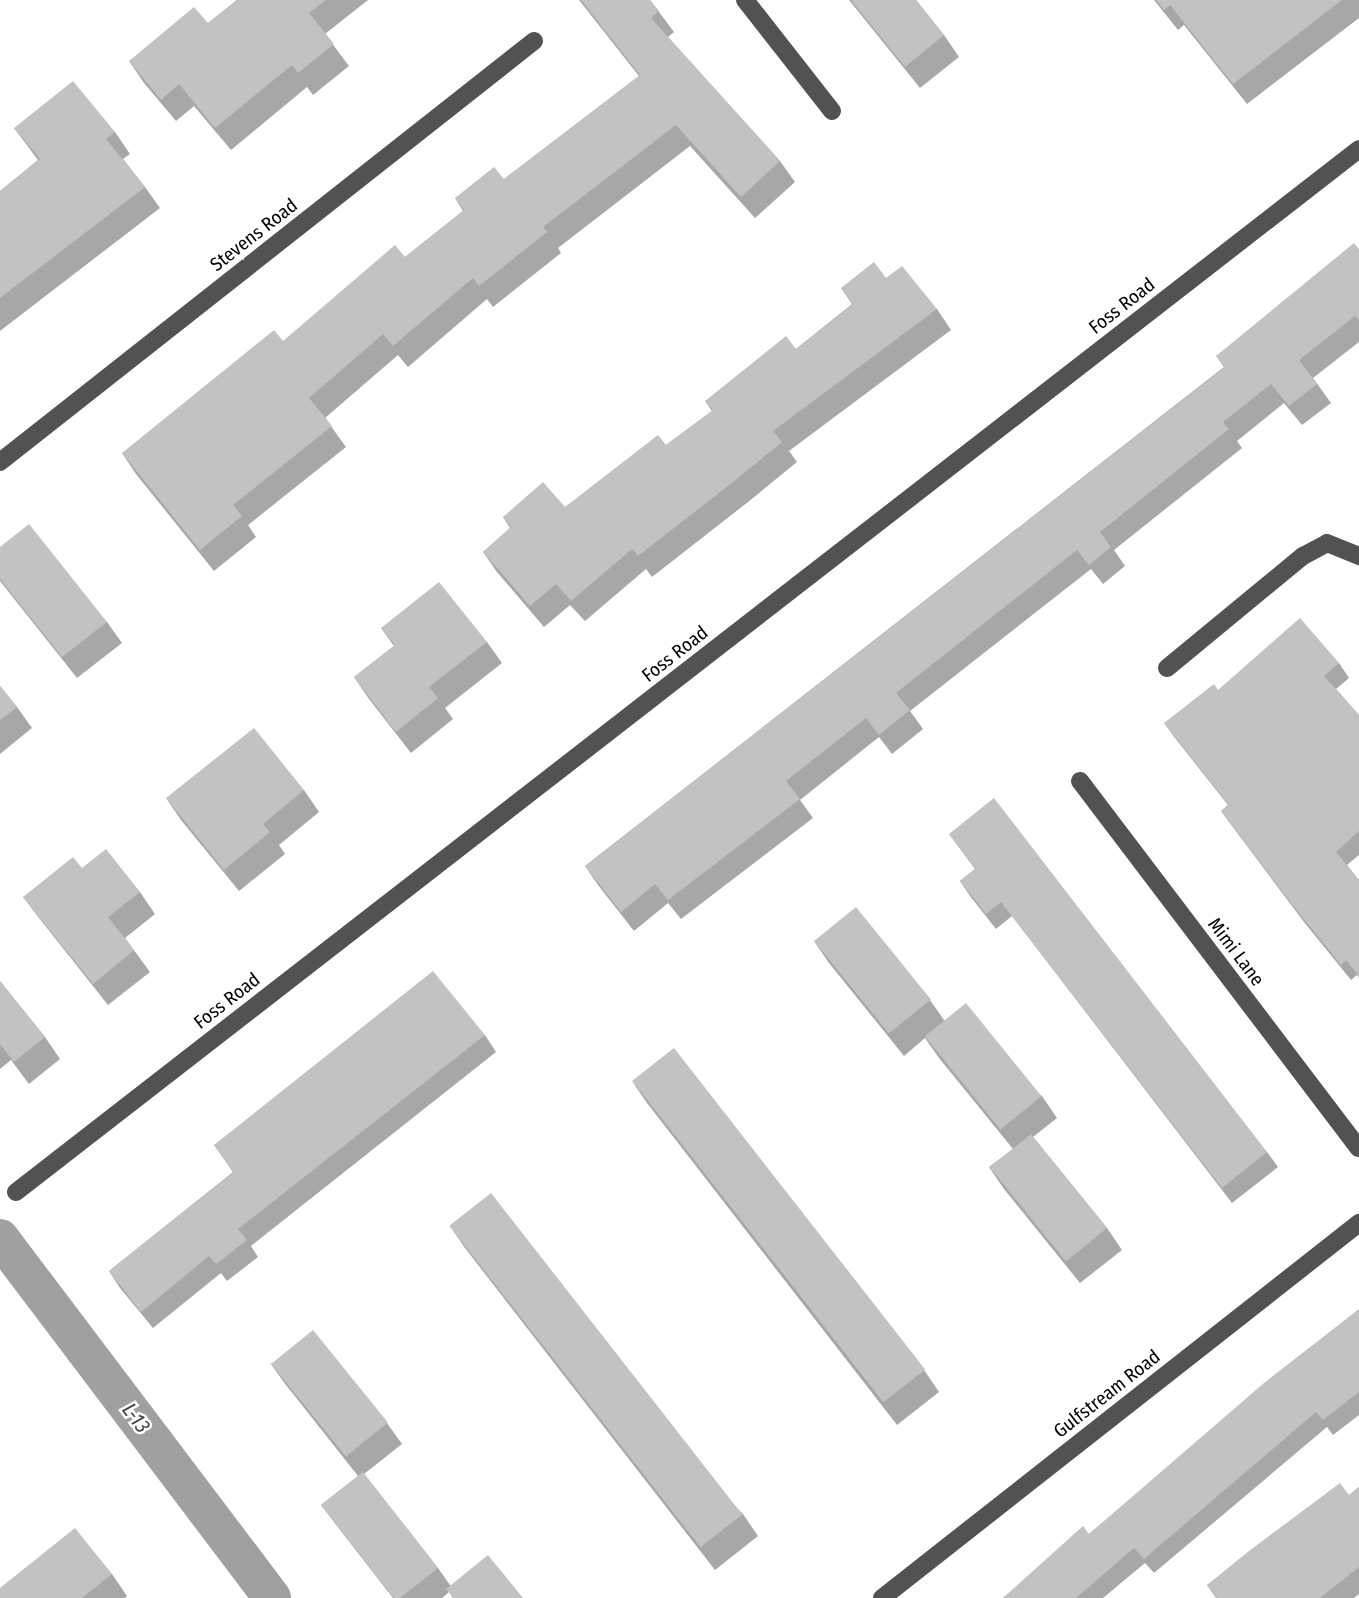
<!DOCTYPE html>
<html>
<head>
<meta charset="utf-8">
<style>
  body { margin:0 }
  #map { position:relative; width:1359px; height:1598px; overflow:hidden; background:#fff; font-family:"Fira Sans Condensed",sans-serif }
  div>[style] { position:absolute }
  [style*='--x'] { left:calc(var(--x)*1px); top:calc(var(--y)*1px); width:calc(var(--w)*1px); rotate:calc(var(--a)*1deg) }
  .canal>* { height:38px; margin:-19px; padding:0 19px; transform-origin:19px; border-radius:19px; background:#a0a0a0 }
  .minor>* { height:18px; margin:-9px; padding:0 9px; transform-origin:9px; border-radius:9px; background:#525252 }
  .wall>* { inset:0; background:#a7a7a7 }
  .building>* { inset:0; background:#c2c2c2; transform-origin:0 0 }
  span { translate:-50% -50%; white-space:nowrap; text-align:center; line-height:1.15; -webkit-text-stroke:5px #fff; paint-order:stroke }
  .street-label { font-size:19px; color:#000 }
  .water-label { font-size:21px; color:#414141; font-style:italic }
</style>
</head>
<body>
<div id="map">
  <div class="canal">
    <div style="--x:0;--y:1238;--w:451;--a:52.9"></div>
  </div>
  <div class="minor">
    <div style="--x:745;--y:0;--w:141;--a:51.9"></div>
    <div style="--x:0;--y:462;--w:680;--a:-38.25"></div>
    <div style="--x:1167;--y:668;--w:176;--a:-39.5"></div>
    <div style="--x:1303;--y:556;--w:27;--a:-28"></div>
    <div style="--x:1327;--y:543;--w:35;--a:22"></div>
    <div style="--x:1080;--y:781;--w:461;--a:52.8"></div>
    <div style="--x:16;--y:1192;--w:1700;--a:-37.83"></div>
    <div style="--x:882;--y:1598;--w:607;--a:-38.17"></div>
  </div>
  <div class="wall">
    <div style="clip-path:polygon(237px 0,368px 0,325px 34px,349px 66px,313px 95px,307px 87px,231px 150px,194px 106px,176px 121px,144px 83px,129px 61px,208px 23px)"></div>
    <div style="clip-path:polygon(579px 0,650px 0,674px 32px,668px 37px,780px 161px,795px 182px,755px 218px,690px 146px,558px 248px,561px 253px,493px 307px,487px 299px,408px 367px,398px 355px,325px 418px,346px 447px,248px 525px,256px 537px,214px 571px,136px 474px,122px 453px,405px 257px,463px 211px,455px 198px,504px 179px,639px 76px)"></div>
    <div style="clip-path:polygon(849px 0,916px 0,944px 35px,959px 57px,920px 88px)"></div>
    <div style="clip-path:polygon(1154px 0,1359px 0,1359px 18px,1247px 104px,1184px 25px,1178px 30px)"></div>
    <div style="clip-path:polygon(14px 128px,115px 132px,130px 154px,123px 159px,145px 187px,160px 208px,0 331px,0 191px,38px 160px)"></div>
    <div style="clip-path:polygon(1359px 249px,1359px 342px,1313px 378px,1331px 403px,1302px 425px,1284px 403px,1237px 441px,1242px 448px,1114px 550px,1125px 566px,1103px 584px,1091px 569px,910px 711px,923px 729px,892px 754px,879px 737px,800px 800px,813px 818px,681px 919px,668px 903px,634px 931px,598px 885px,585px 866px,1224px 367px,1216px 356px)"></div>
    <div style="clip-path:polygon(886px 278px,937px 309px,951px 330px,789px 451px,797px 462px,748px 502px,652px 577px,646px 569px,585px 621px,570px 605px,544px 627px,497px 572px,483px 552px,510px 528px,503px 517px,565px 507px,666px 445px,712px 411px,705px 401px,796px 349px,852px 304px,841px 288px)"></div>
    <div style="clip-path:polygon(0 547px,107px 622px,122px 643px,77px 678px,0 581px)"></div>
    <div style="clip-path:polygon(381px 628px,487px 642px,502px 663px,445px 708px,453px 719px,411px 753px,369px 699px,354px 677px,394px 646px)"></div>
    <div style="clip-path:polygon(1339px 663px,1349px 678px,1336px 689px,1359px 715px,1359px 855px,1347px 865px,1359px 880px,1359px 978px,1357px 975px,1351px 980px,1304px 922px,1232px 826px,1221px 811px,1228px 805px,1175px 738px,1164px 723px,1218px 690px)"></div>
    <div style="clip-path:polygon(0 686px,17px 707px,32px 728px,0 754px)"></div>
    <div style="clip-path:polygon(304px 790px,319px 812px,279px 845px,285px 854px,239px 891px,181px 820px,166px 798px)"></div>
    <div style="clip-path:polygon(949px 834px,1267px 1152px,1278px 1167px,1232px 1203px,1012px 916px,996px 929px,970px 896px,960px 881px,975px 869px)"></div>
    <div style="clip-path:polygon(82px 868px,140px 892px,155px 914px,125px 938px,150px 972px,108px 1005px,39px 918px,23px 897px)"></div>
    <div style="clip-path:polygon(814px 941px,930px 1000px,944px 1020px,1042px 1096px,1057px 1118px,1033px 1137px,1107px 1228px,1122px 1250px,1080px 1283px,1004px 1189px,989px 1167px,1013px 1149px,939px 1058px,925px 1038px,904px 1056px,829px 963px)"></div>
    <div style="clip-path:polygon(0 981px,45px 1037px,60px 1059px,29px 1084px,11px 1060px,0 1069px)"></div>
    <div style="clip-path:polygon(485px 1035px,496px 1052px,251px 1246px,258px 1257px,227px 1281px,221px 1273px,153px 1328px,120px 1288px,109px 1271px,233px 1172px,214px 1145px)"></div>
    <div style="clip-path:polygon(632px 1081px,924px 1370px,939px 1392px,897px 1425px,647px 1103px)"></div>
    <div style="clip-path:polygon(450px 1226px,743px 1514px,758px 1536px,715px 1570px,465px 1248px)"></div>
    <div style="clip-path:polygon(1359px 1309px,1359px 1415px,1333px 1435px,1327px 1427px,1154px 1573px,1145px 1563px,1103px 1598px,1003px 1598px,1089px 1534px)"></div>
    <div style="clip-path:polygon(270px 1363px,387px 1423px,402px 1444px,364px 1474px,438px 1568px,450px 1585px,523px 1598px,453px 1598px,449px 1592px,442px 1598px,393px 1598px,337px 1526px,321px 1505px,358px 1476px,286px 1385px)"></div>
    <div style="clip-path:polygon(1359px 1487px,1359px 1594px,1354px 1598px,1216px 1598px,1207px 1585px,1349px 1495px)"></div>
    <div style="clip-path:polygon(112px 1574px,127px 1596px,125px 1598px,0 1598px)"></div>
  </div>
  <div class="building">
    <div style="clip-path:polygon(237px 0,326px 0,309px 13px,334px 44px,298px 73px,292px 65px,215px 128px,179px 84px,161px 100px,129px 61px,194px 7px,208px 23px)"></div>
    <div style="clip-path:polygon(581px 0,650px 0,659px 11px,651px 18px,780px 161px,741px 197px,676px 125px,543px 227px,547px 232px,479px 286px,473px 278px,393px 346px,383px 334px,309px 398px,332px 426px,233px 505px,242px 516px,200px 550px,122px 453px,274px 330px,283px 341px,395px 245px,405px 257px,464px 210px,455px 198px,494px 167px,504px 179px,640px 75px)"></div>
    <div style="clip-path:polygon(851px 0,916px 0,944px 35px,905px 67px)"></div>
    <div style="clip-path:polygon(1156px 0,1342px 0,1233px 84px,1170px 5px,1164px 10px)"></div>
    <div style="clip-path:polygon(73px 81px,115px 132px,106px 139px,145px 187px,0 298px,0 191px,40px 159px,14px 128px)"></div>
    <div style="clip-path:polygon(1354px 243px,1359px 249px,1359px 320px,1355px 316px,1299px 360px,1317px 384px,1289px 406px,1271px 384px,1223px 422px,1229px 429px,1100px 532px,1111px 547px,1089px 565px,1077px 550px,896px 693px,910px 710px,879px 735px,866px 718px,786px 781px,800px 799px,668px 900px,655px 884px,621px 912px,585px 866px,1225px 367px,1216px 356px)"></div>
    <div style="clip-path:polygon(874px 262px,886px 278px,902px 266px,937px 309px,773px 431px,782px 442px,733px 482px,638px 556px,632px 549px,571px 601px,556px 584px,530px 606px,483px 552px,511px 527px,503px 517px,543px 482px,565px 507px,658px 435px,666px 445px,713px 410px,705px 401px,786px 336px,796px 349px,853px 304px,841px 288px)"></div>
    <div style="clip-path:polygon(29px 524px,107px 622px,62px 657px,0 579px,0 547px)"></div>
    <div style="clip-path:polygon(439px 582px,487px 642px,429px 687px,438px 698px,396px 732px,354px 677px,395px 645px,381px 628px)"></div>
    <div style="clip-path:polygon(1300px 618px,1339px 663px,1324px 676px,1359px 715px,1359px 831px,1336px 852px,1359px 880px,1359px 976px,1346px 960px,1341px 965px,1294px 907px,1221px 811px,1229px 805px,1164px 723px,1214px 684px,1218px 690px)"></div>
    <div style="clip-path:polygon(0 686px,17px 707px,0 720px)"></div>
    <div style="clip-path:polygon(254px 728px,304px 790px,263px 824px,270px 832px,224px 870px,166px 798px)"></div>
    <div style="clip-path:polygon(994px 798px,1267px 1152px,1222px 1188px,1001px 902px,986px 914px,960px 881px,976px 869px,949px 834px)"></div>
    <div style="clip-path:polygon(106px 849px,140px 892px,108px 917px,134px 950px,93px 984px,23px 897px,73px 857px,82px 868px)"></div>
    <div style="left:856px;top:907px;width:119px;height:54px;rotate:51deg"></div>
    <div style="clip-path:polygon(433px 971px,485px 1035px,238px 1229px,247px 1240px,216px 1264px,209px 1256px,141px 1312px,109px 1271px,234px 1172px,214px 1145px)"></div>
    <div style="clip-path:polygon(0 981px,45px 1037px,14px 1062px,0 1044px)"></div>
    <div style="left:966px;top:1003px;width:120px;height:53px;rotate:51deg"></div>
    <div style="left:674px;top:1048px;width:408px;height:53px;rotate:52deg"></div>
    <div style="left:1031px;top:1134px;width:121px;height:53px;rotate:51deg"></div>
    <div style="left:491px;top:1193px;width:408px;height:53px;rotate:52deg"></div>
    <div style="clip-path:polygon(1359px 1309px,1359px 1392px,1323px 1420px,1316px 1412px,1144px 1559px,1134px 1548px,1076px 1598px,1003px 1598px,1083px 1526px,1089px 1534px,1264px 1383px)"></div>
    <div style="left:313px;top:1330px;width:119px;height:54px;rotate:51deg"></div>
    <div style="clip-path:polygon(363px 1472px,438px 1568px,400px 1598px,394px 1598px,321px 1505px)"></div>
    <div style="clip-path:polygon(1340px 1483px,1349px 1495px,1359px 1487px,1359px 1567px,1320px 1598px,1217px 1598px,1207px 1585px,1249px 1551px)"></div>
    <div style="clip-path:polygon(75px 1528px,112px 1574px,82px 1598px,0 1598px,0 1588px)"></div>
    <div style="clip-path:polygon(488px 1555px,523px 1598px,454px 1598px,446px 1589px)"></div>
  </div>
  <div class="street-label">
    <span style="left:254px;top:235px;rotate:-38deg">Stevens Road</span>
    <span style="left:1122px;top:306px;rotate:-38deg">Foss Road</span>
    <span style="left:675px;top:654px;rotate:-38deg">Foss Road</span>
    <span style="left:1236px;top:952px;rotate:53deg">Mimi Lane</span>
    <span style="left:227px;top:1001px;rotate:-38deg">Foss Road</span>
    <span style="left:1107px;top:1394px;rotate:-38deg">Gulfstream Road</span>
  </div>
  <div class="water-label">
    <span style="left:136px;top:1418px;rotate:53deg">L-13</span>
  </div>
</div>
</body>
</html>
